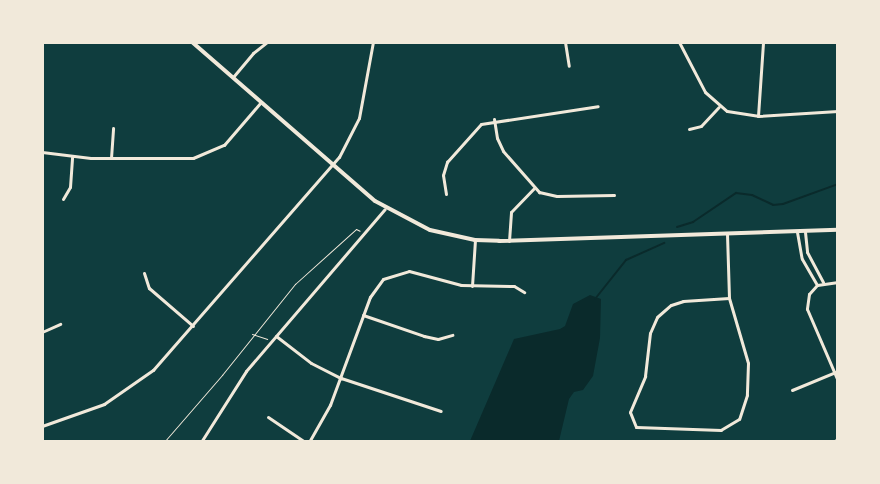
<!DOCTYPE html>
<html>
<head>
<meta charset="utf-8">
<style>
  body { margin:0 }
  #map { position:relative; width:880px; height:484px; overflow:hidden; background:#0f3d3e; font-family:"IBM Plex Sans",sans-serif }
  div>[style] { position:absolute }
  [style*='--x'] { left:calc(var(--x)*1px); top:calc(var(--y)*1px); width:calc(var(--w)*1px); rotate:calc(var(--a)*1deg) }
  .water>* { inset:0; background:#0a2a2b }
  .stream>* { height:2px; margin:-1px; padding:0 1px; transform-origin:1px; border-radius:1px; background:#0a2a2b }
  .path>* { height:1px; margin:-0.5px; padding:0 0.5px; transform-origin:0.5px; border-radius:0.5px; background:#f1e9da }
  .minor>* { height:3px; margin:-1.5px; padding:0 1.5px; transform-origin:1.5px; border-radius:1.5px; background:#f1e9da }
  .tertiary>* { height:4px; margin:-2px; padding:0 2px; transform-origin:2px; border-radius:2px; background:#f1e9da }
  span { translate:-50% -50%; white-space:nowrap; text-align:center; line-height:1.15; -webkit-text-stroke:5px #f1e9da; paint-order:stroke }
  .frame { position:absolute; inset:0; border:44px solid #f1e9da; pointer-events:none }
</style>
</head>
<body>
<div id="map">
  <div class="water">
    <div style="clip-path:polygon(590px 295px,601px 299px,600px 338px,593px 376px,583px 390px,574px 392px,569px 399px,559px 441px,470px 441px,514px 339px,560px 329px,565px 326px,573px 304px)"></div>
  </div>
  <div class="stream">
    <div style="--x:677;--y:227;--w:17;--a:-17"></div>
    <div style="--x:693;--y:222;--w:52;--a:-34"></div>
    <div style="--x:736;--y:193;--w:16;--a:7"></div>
    <div style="--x:752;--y:195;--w:23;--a:25"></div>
    <div style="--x:773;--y:205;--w:10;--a:-6"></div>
    <div style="--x:783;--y:204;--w:59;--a:-20"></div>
    <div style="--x:595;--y:299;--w:50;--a:-51.5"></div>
    <div style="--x:626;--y:260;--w:42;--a:-24.1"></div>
  </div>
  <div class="path">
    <div style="--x:252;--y:334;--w:16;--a:18"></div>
    <div style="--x:164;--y:442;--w:89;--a:-49.1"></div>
    <div style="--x:222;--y:375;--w:117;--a:-51.3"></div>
    <div style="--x:295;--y:284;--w:82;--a:-42"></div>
    <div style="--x:356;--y:229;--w:4;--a:27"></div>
  </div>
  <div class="minor">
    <div style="--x:565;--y:42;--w:24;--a:81"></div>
    <div style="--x:679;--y:42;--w:56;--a:62.5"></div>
    <div style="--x:705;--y:92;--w:29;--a:41"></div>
    <div style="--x:727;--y:111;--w:31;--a:9"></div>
    <div style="--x:758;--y:116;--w:80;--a:-3.6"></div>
    <div style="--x:233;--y:77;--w:31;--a:-50"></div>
    <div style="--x:253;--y:53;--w:18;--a:-38"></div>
    <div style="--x:758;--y:116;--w:74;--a:-86.1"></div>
    <div style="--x:494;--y:119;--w:19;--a:81"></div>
    <div style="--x:497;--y:138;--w:14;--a:65"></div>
    <div style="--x:503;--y:151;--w:55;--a:48.7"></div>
    <div style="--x:539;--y:192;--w:18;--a:13"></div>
    <div style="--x:557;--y:196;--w:57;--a:-1"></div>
    <div style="--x:689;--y:129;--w:12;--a:-14"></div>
    <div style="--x:701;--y:126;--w:26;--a:-47"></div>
    <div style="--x:42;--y:152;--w:49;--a:7"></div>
    <div style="--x:91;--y:158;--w:102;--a:0"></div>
    <div style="--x:193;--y:158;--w:34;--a:-23"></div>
    <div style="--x:224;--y:145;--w:57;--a:-49.3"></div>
    <div style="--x:111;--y:158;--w:30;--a:-86"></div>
    <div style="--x:446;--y:194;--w:19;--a:-99"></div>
    <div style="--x:443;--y:175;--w:14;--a:-73"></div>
    <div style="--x:447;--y:162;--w:51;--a:-48.2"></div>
    <div style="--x:481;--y:124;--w:118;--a:-8.7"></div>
    <div style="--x:63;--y:199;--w:14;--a:-60"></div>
    <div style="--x:70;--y:187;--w:30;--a:-86"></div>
    <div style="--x:797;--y:232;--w:27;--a:80"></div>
    <div style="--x:802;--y:259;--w:30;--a:60"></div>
    <div style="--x:805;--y:232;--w:20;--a:84"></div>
    <div style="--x:807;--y:252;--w:34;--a:62"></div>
    <div style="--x:727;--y:234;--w:64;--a:88.2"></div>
    <div style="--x:509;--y:241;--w:29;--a:-86"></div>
    <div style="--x:511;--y:212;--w:33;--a:-46"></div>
    <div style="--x:144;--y:273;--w:16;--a:72"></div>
    <div style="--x:149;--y:288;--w:58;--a:40.8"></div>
    <div style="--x:838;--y:282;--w:21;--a:172"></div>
    <div style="--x:817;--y:285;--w:12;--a:132"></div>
    <div style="--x:809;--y:294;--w:15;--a:98"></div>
    <div style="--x:807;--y:309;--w:78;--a:66.7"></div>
    <div style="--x:472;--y:286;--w:46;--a:-86.3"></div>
    <div style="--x:729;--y:298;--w:68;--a:73.7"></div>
    <div style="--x:748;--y:363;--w:32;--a:92"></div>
    <div style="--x:747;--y:395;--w:25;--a:108"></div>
    <div style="--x:739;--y:419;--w:21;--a:149"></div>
    <div style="--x:721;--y:430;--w:85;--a:-178"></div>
    <div style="--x:636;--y:427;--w:16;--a:-112"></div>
    <div style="--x:630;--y:412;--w:39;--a:-67"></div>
    <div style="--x:645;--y:376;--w:43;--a:-83.4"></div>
    <div style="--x:650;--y:333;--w:17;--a:-66"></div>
    <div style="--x:657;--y:317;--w:18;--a:-41"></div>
    <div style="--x:671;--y:305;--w:13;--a:-18"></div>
    <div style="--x:683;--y:301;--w:46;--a:-3.7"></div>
    <div style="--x:363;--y:315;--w:65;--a:19"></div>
    <div style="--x:424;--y:336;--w:14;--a:12"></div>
    <div style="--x:438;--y:339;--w:15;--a:-16"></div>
    <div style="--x:42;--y:332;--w:20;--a:-24"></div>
    <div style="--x:276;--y:336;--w:44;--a:37.6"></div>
    <div style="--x:311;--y:363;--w:34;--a:27"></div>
    <div style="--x:341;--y:378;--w:105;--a:18.3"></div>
    <div style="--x:792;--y:390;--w:50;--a:-22.4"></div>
    <div style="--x:268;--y:417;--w:45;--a:34"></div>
    <div style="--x:42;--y:426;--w:66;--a:-19.5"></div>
    <div style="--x:104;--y:404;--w:60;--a:-34.8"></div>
    <div style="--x:153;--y:370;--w:283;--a:-48.9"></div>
    <div style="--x:339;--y:157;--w:44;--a:-62.9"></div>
    <div style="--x:359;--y:118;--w:77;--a:-79.6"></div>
    <div style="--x:201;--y:442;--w:84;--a:-57.6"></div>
    <div style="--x:246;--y:371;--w:213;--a:-49.4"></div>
    <div style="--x:309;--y:442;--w:43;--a:-60.4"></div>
    <div style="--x:330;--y:405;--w:115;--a:-69.7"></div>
    <div style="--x:370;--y:297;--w:22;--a:-54"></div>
    <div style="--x:383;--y:279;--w:27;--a:-17"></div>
    <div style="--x:409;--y:271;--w:54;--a:15.1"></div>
    <div style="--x:461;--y:285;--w:53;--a:1.1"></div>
    <div style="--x:514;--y:286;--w:12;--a:31"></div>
    <div style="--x:833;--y:442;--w:6;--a:-31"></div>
  </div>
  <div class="tertiary">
    <div style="--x:192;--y:42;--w:242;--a:41"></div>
    <div style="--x:375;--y:201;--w:62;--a:27.8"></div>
    <div style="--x:430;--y:230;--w:46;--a:12.5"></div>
    <div style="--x:475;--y:240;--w:24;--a:2"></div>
    <div style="--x:499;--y:241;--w:339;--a:-1.9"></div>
  </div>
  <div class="frame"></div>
</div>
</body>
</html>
